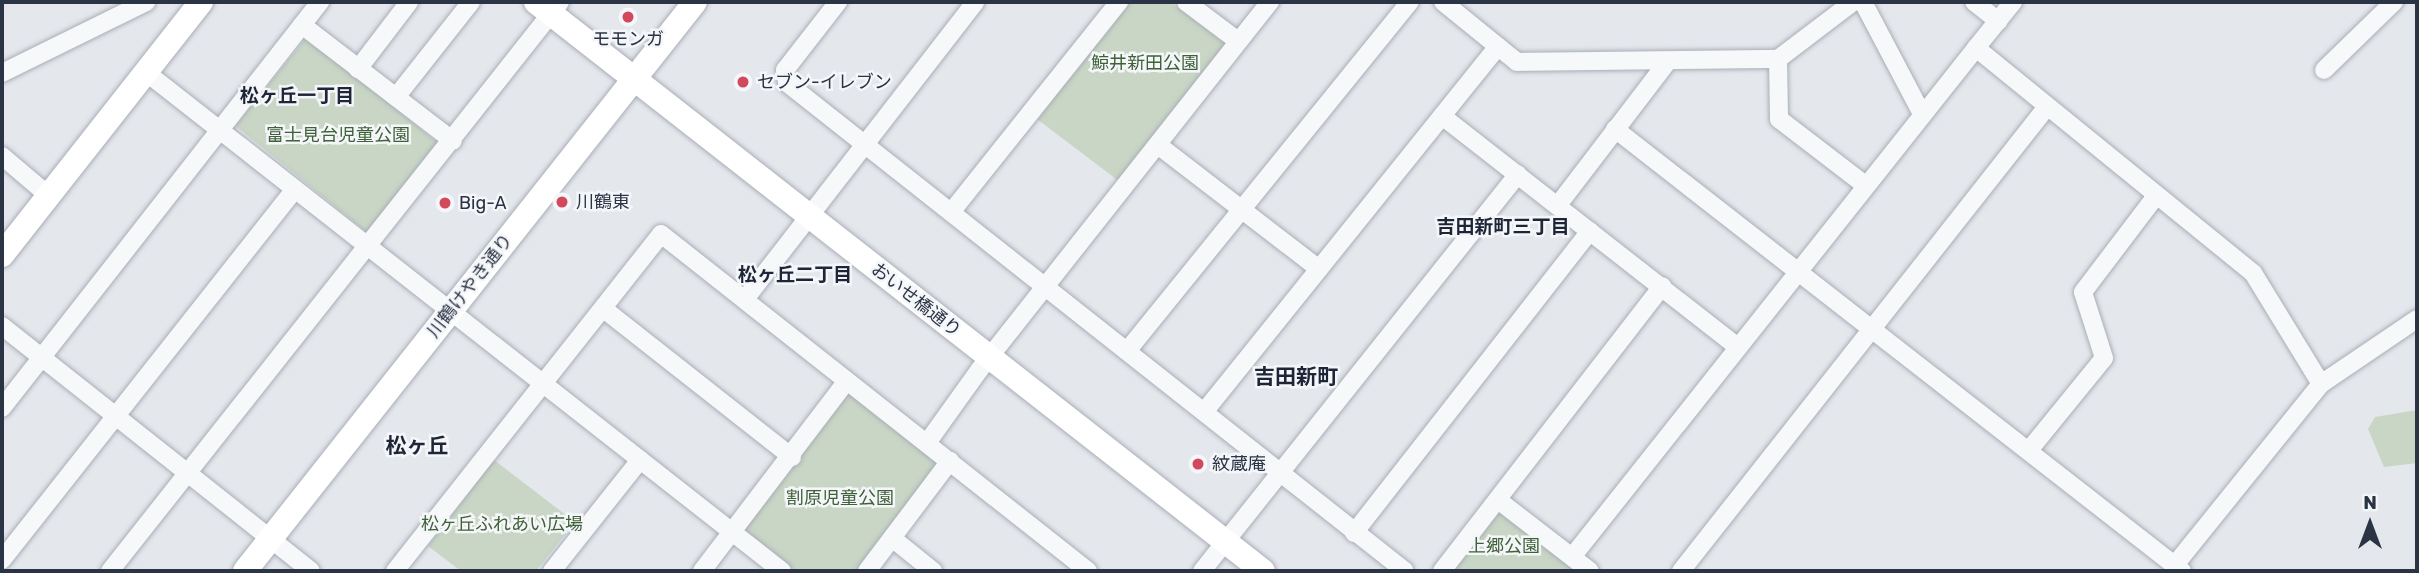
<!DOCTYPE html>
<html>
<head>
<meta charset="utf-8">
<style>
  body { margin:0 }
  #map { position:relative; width:2419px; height:573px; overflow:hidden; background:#e4e7ec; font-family:Rubik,"Noto Sans JP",sans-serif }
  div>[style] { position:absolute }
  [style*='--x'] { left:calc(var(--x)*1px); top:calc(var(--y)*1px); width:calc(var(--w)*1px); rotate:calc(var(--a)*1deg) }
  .green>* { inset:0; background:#c9d6c5; transform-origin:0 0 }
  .roads { filter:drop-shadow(0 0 2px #a9aeb7) drop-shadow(0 0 2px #a9aeb7) }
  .street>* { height:18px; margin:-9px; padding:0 9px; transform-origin:9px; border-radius:9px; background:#f7f8fa }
  .secondary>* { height:24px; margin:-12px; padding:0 12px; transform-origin:12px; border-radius:12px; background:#fff }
  .dots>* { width:19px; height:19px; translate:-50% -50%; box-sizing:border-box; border:4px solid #f4f6f9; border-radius:50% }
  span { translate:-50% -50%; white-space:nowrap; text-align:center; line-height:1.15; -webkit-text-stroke:5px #f4f6f9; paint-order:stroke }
  .poi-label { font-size:18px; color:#2b3445 }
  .left { translate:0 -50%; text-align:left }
  .park-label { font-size:18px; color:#3f6138 }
  .street-label { font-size:18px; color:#2b3445 }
  .neighbourhood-label { font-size:19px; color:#1d2536; font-weight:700 }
  .quarter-label { font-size:21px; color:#1d2536; font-weight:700 }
  .frame { position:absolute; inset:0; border:4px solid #2b3445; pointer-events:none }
  .north { position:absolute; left:2335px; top:489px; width:70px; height:70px; -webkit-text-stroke:5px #f4f6f9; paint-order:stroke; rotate:0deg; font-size:19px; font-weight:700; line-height:28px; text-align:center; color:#2b3445 }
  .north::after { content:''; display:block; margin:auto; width:24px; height:32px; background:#2b3445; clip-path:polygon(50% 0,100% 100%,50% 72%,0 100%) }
</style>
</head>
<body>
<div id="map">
  <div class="green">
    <div style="clip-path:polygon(1127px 2px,1170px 2px,1226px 44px,1120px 182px,1037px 119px)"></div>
    <div style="left:307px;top:37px;width:170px;height:114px;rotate:39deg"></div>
    <div style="clip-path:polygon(848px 389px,941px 463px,859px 571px,788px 571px,739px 533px)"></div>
    <div style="clip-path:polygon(2417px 410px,2417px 463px,2384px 467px,2368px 429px,2375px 417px)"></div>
    <div style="clip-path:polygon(494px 460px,575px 522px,536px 571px,461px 571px,428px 546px)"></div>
    <div style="clip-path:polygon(1499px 512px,1576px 571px,1453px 571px)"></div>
  </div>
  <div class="roads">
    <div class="street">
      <div style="--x:838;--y:2;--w:86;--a:127.9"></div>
      <div style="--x:785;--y:70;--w:13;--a:81"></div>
      <div style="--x:787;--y:83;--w:787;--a:38.3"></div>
      <div style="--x:1186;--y:2;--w:65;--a:36.9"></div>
      <div style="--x:1443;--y:2;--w:95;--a:39"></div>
      <div style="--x:1517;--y:62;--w:261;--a:-0.7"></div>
      <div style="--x:1778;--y:59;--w:94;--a:-37.2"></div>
      <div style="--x:1863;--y:2;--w:127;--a:62.2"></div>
      <div style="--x:1974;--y:2;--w:31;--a:38"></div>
      <div style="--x:2013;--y:2;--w:59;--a:128.8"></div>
      <div style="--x:1976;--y:48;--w:357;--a:39.1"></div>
      <div style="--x:2253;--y:273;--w:130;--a:58.5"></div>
      <div style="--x:302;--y:25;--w:190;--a:37.5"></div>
      <div style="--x:1778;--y:59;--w:60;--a:89"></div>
      <div style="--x:1779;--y:119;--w:108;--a:37.5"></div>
      <div style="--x:358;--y:69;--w:84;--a:-52.7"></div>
      <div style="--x:2324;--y:70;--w:98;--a:-44.2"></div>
      <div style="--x:2;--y:73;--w:161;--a:-26.2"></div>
      <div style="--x:147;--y:73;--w:807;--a:38.11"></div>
      <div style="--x:396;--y:97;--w:121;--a:-51.7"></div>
      <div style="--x:1442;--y:116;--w:373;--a:38"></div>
      <div style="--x:1615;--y:129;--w:719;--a:37.94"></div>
      <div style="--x:1158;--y:145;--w:203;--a:37.6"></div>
      <div style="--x:2;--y:156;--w:60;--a:40.3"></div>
      <div style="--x:1558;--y:205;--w:181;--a:-52.6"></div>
      <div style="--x:952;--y:211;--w:268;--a:-51.4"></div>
      <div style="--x:745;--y:299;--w:376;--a:-52.2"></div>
      <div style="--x:605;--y:310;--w:238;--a:38.2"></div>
      <div style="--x:2;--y:326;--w:394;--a:38.4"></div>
      <div style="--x:1127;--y:351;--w:449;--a:-51"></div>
      <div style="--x:2;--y:408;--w:516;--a:-51.93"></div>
      <div style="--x:1204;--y:412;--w:469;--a:-51.2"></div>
      <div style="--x:927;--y:443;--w:91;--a:-54.4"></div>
      <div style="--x:980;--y:369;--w:468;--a:-51.7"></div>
      <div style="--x:2030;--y:449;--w:117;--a:-50.9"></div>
      <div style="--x:2104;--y:358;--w:69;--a:-107.7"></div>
      <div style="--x:2083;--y:292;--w:121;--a:-52.8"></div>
      <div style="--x:1498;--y:500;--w:116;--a:37.7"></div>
      <div style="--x:1354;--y:533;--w:383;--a:-52"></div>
      <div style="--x:892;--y:538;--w:53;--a:38.8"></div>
      <div style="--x:1572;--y:557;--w:650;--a:-51.56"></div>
      <div style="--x:2;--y:560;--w:471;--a:-51.7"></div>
      <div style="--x:2174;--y:566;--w:234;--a:-51.1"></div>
      <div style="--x:2321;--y:384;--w:116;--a:-34.1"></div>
      <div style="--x:110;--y:571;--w:725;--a:-51.66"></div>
      <div style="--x:395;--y:571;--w:429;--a:-51.7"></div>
      <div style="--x:661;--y:234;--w:544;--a:38.28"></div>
      <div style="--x:552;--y:571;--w:142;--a:-51.6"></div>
      <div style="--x:702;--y:571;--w:239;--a:-52.7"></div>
      <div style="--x:867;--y:571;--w:138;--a:-53"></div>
      <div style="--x:1202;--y:571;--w:507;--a:-51.48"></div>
      <div style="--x:1442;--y:571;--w:360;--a:-52.3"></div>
      <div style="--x:1681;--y:571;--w:590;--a:-51.75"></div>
    </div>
    <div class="secondary">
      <div style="--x:536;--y:2;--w:923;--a:38.05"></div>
      <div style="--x:2;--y:255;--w:322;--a:-51.8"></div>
      <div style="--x:245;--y:571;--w:725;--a:-51.66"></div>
    </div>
  </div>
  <div class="dots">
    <div style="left:628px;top:17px;background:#d1495b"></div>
    <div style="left:743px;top:82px;background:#d1495b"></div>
    <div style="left:562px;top:202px;background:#d1495b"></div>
    <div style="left:445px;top:203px;background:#d1495b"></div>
    <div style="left:1198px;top:464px;background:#d1495b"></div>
  </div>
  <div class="poi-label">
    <span style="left:628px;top:39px">モモンガ</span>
    <span class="left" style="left:757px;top:82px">セブン-イレブン</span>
    <span class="left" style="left:576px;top:202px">川鶴東</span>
    <span class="left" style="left:459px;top:203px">Big-A</span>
    <span class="left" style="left:1212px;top:464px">紋蔵庵</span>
  </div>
  <div class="park-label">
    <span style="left:1145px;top:63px">鯨井新田公園</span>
    <span style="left:338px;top:135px">富士見台児童公園</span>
    <span style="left:840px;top:498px">割原児童公園</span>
    <span style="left:502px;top:524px">松ヶ丘ふれあい広場</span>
    <span style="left:1504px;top:546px">上郷公園</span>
  </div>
  <div class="street-label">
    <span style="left:470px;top:286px;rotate:-52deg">川鶴けやき通り</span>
    <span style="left:916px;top:300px;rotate:38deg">おいせ橋通り</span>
  </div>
  <div class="neighbourhood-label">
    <span style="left:297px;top:96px">松ヶ丘一丁目</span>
    <span style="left:1503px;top:227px">吉田新町三丁目</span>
    <span style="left:795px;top:275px">松ヶ丘二丁目</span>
  </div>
  <div class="quarter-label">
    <span style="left:1296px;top:377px">吉田新町</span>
    <span style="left:417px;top:446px">松ヶ丘</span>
  </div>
  <div class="frame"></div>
  <div class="north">N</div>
</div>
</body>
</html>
